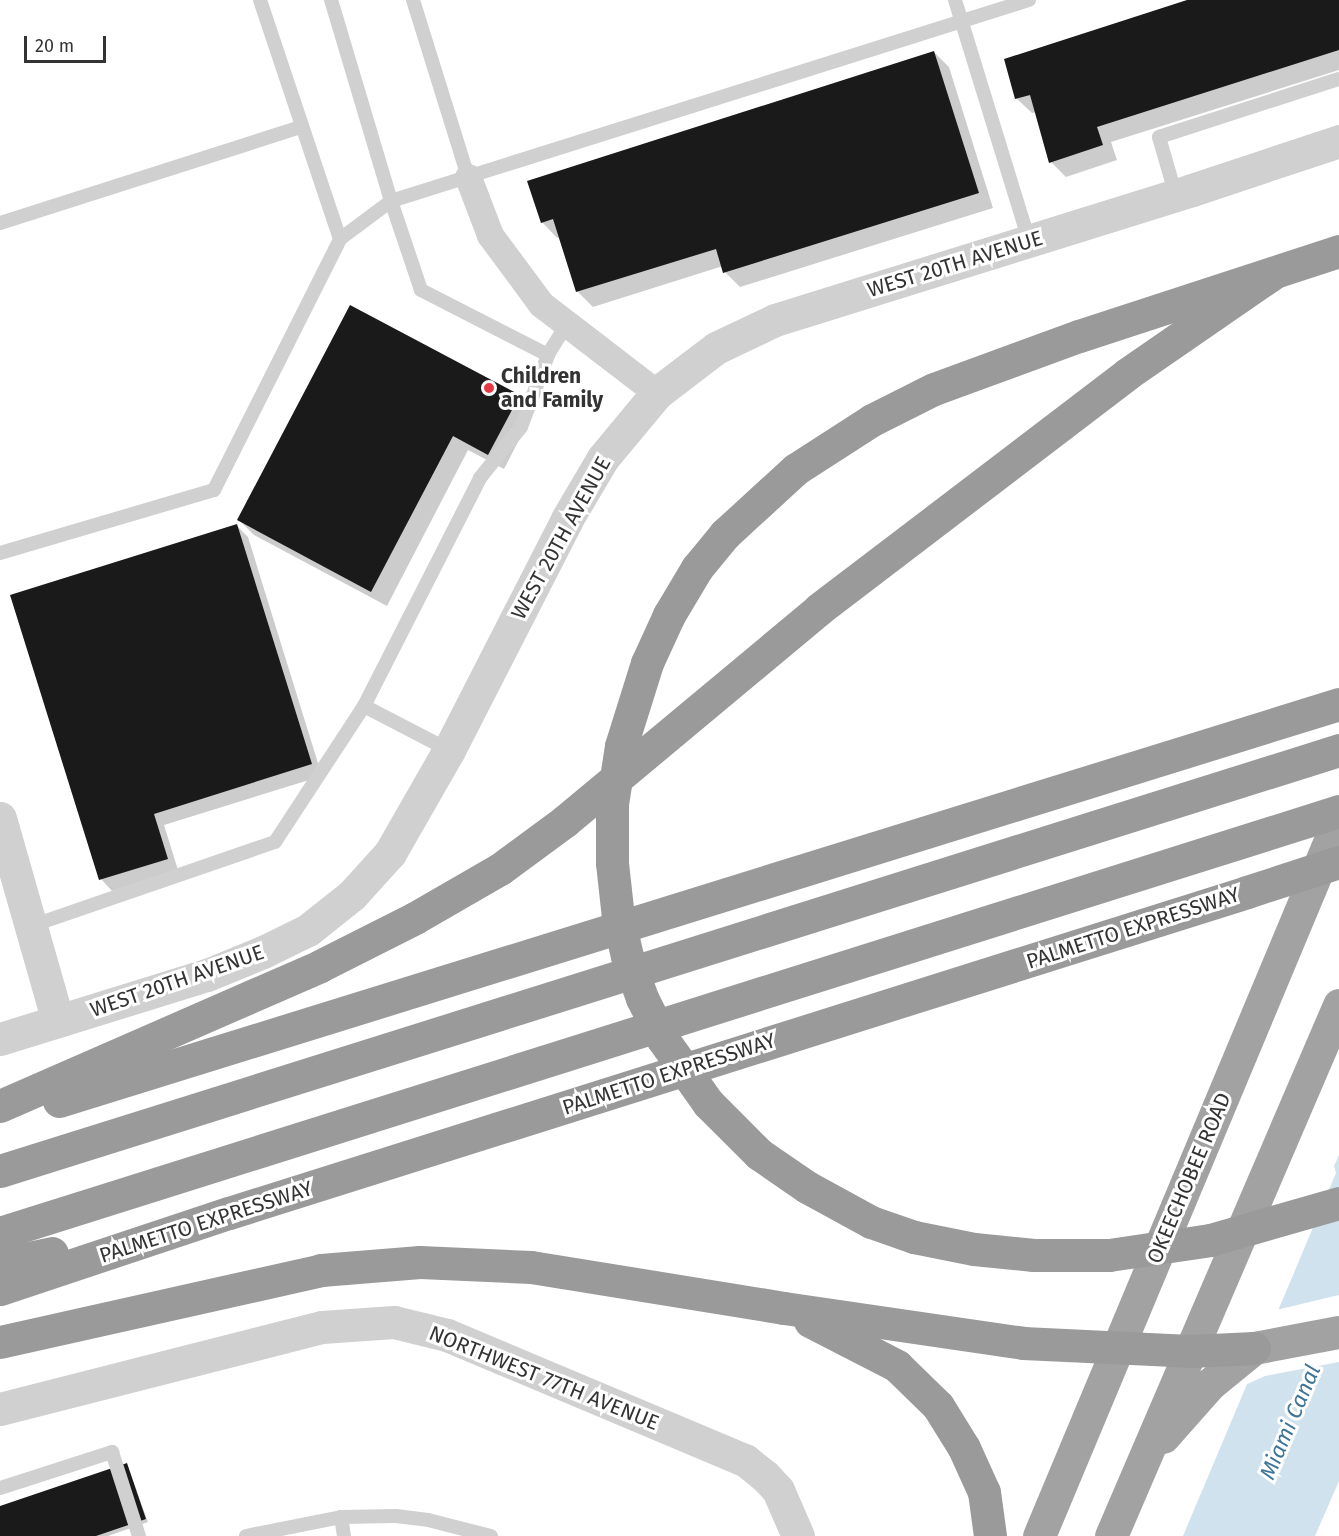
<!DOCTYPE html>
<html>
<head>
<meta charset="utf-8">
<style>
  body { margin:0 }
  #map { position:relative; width:1339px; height:1536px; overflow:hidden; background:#fff; font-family:"Fira Sans",sans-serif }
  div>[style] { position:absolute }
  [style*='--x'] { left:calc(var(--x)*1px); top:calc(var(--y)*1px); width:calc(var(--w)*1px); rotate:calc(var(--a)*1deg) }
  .water>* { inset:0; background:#cfe2ee }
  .pier>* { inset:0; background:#fff }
  .shadow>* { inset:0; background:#0003 }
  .building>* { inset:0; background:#1a1a1a }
  .service>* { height:14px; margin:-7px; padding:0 7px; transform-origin:7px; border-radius:7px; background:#d0d0d0 }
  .minor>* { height:27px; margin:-13.5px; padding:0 13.5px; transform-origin:13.5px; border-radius:13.5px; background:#d0d0d0 }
  .tertiary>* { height:33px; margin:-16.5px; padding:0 16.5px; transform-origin:16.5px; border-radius:16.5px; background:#d0d0d0 }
  .trunk>* { height:33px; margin:-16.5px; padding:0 16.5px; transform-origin:16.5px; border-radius:16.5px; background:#a2a2a2 }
  .motorway>* { height:33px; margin:-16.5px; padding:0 16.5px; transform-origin:16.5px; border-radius:16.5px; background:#9a9a9a }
  .motorway-bridge>* { height:33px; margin:-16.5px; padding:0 16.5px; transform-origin:16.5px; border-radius:16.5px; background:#9a9a9a }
  .dots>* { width:16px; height:16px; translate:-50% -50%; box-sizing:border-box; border:3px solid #fff; border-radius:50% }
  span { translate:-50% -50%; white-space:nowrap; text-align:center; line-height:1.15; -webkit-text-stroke:6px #fff; paint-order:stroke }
  .street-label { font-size:21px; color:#333 }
  .poi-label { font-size:21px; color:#333; font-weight:700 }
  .left { translate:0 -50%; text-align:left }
  .water-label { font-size:22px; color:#3f7597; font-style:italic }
  .scale { position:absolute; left:24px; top:36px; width:82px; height:27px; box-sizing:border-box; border:3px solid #333; border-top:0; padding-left:8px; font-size:18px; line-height:21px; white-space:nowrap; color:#333; -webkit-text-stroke:4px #fff; paint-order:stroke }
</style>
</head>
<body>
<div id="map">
  <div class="water">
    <div style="clip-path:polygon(1339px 1155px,1339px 1481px,1315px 1536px,1183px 1536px,1336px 1173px,1334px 1166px)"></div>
  </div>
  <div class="pier">
    <div style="clip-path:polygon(1339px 1295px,1339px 1362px,1265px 1376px,1245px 1385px,1276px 1310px)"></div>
  </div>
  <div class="shadow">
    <div style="clip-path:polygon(1191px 0,1339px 0,1339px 70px,1111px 142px,1117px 160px,1066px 177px,1051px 162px,1037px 112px,1032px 113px,1016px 98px)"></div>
    <div style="clip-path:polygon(934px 52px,949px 67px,993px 208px,740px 287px,725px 272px,723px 266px,593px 307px,578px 292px,560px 237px,557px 238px,542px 222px)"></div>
    <div style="clip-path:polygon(519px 396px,534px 411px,504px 469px,468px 450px,387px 606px,254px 535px,239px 520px)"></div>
    <div style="clip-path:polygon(237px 526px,248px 537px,322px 776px,164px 825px,178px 870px,112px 891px,101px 879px)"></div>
    <div style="clip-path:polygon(127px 1465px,148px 1522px,108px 1536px,0 1536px,0 1508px)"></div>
  </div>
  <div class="building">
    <div style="clip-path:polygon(1187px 0,1339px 0,1339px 50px,1097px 127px,1103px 145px,1049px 163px,1030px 95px,1015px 99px,1004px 59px)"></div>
    <div style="clip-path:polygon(934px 51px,979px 193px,723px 273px,716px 249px,576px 292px,553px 219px,541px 223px,527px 181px)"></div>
    <div style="clip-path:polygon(350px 305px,520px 395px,488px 455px,453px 436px,371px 592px,237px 520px)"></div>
    <div style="clip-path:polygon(237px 524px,312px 764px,154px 814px,168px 859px,99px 880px,10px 595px)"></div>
    <div style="clip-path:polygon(127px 1463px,146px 1519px,96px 1536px,0 1536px,0 1506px)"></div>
  </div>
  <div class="service">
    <div style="--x:260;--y:0;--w:252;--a:71.5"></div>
    <div style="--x:413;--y:0;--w:185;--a:72.7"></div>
    <div style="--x:955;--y:0;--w:251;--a:72.9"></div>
    <div style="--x:1176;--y:196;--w:61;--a:-106.1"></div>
    <div style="--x:1159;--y:137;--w:189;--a:-17.9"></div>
    <div style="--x:0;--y:223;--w:316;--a:-17.7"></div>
    <div style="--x:567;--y:324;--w:36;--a:122"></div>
    <div style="--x:548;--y:355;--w:143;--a:-152.9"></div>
    <div style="--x:421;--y:290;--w:94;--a:-108.6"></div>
    <div style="--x:391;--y:201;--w:669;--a:-17.49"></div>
    <div style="--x:0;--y:553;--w:223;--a:-16.4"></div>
    <div style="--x:214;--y:490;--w:281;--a:-63.3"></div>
    <div style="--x:340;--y:239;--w:64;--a:-36.7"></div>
    <div style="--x:391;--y:201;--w:210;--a:-106.6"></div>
    <div style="--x:364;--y:706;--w:256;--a:-63"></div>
    <div style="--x:480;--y:478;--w:65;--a:-51.2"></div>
    <div style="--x:521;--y:427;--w:77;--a:-69.4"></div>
    <div style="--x:31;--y:926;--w:258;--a:-19"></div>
    <div style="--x:275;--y:842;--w:163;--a:-56.8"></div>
    <div style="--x:364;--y:706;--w:96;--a:27.4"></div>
    <div style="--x:0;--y:1488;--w:118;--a:-17.8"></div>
    <div style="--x:112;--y:1452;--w:88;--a:72.2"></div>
    <div style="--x:341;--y:1517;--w:19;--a:81"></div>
    <div style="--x:246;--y:1536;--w:97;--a:-11.3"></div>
    <div style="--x:341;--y:1517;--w:55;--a:-1"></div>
    <div style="--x:396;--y:1516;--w:32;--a:7"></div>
    <div style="--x:428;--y:1520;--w:65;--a:14.3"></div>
  </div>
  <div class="minor">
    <div style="--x:468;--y:177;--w:62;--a:69.2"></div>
    <div style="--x:490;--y:235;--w:86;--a:53.5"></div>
    <div style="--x:541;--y:304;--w:146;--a:37.5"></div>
  </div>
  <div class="tertiary">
    <div style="--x:0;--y:818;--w:211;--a:74.1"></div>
    <div style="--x:0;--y:1039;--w:217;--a:-17.2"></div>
    <div style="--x:207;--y:975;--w:61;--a:-22.3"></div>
    <div style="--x:263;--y:952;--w:50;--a:-26.1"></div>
    <div style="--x:308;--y:930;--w:56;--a:-38.5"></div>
    <div style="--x:352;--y:895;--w:57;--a:-47.9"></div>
    <div style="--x:390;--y:853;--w:119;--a:-60.2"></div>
    <div style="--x:449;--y:750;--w:259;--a:-62.9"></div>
    <div style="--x:567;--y:519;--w:71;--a:-59.5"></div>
    <div style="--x:603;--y:458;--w:85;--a:-50.3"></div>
    <div style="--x:657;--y:393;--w:74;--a:-37.3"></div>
    <div style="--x:716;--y:348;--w:65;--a:-25.4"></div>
    <div style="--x:775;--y:320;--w:437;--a:-17.3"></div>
    <div style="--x:1192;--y:190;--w:155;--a:-18.4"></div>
    <div style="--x:0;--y:1409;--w:332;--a:-14.3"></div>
    <div style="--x:322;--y:1327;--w:72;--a:-4"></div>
    <div style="--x:394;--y:1322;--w:55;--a:13.8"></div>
    <div style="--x:447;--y:1335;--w:323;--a:22.8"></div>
    <div style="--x:745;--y:1460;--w:26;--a:39"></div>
    <div style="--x:765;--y:1476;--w:19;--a:47"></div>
    <div style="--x:778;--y:1490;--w:50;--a:66.5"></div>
  </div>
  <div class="trunk">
    <div style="--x:1163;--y:1437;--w:71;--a:-48.4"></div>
    <div style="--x:1210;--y:1384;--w:57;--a:-39.3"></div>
    <div style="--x:1254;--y:1348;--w:86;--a:-10.7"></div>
    <div style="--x:1039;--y:1536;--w:777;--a:-67.3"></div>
    <div style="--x:1111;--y:1536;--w:578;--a:-66.76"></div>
  </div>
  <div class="motorway">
    <div style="--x:647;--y:663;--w:53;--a:-65.4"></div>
    <div style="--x:669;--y:615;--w:55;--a:-59.2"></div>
    <div style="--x:697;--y:568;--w:44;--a:-50.5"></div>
    <div style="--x:725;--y:534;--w:96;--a:-42.5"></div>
    <div style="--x:796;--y:469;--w:90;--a:-32.8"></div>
    <div style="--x:872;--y:420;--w:69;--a:-26.6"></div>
    <div style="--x:934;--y:389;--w:154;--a:-20.1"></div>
    <div style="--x:1079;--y:336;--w:274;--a:-18.1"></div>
    <div style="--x:59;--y:1101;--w:1340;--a:-17.23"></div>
    <div style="--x:0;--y:1106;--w:349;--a:-23.6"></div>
    <div style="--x:320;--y:966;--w:106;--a:-26.8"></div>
    <div style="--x:415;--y:918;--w:98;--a:-30"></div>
    <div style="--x:500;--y:869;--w:81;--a:-36.4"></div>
    <div style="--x:565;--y:821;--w:331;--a:-39.8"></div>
    <div style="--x:819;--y:609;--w:387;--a:-37.3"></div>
    <div style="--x:1127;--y:374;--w:176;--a:-34.6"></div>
    <div style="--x:0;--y:1171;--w:1404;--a:-17.45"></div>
    <div style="--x:0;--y:1233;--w:1404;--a:-17.49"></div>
    <div style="--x:0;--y:1264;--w:53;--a:-11.9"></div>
    <div style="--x:0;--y:1289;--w:241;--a:-18.4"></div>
    <div style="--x:229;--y:1213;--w:1067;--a:-17.5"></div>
    <div style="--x:810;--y:1321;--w:98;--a:27.3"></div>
    <div style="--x:897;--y:1366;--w:57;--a:44.3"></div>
    <div style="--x:938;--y:1406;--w:49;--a:58.2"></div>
    <div style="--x:964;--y:1448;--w:48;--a:65.6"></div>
    <div style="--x:984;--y:1492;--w:44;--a:82.2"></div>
    <div style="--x:0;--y:1342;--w:329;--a:-12.6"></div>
    <div style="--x:321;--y:1270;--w:99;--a:-4.6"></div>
    <div style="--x:420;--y:1262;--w:111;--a:2.6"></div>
    <div style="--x:531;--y:1267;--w:256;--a:9.2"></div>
    <div style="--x:784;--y:1308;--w:242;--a:8.3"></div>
    <div style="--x:1023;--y:1343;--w:167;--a:2.7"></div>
    <div style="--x:1190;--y:1351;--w:64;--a:-2.7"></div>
  </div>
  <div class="motorway-bridge">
    <div style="--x:647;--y:663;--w:87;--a:107.4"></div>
    <div style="--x:621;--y:746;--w:59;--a:98.8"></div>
    <div style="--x:612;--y:804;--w:59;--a:90"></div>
    <div style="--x:612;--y:863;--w:54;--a:83.7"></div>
    <div style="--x:618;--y:917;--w:40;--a:77"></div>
    <div style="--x:627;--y:956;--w:45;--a:70.3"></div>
    <div style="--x:642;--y:998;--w:45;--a:63.4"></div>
    <div style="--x:662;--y:1038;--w:80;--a:54.7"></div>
    <div style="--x:708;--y:1103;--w:72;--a:45"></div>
    <div style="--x:759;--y:1154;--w:58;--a:34.5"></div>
    <div style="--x:807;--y:1187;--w:73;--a:28.7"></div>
    <div style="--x:871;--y:1222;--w:46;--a:19.2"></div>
    <div style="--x:914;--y:1237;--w:61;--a:11.3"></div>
    <div style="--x:974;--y:1249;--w:60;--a:5.7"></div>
    <div style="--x:1034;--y:1255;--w:75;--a:0"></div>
    <div style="--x:1109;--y:1255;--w:102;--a:-8.4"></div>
    <div style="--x:1210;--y:1240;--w:134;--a:-16"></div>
    <div style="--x:1247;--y:892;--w:97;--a:-18.1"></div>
  </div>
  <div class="dots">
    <div style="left:489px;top:388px;background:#e63946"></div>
  </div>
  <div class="street-label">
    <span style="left:955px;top:264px;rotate:-17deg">WEST 20TH AVENUE</span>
    <span style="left:561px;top:538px;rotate:-61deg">WEST 20TH AVENUE</span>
    <span style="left:1133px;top:928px;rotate:-18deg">PALMETTO EXPRESSWAY</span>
    <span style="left:177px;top:981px;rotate:-19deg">WEST 20TH AVENUE</span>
    <span style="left:669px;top:1074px;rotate:-18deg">PALMETTO EXPRESSWAY</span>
    <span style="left:1189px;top:1178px;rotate:-67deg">OKEECHOBEE ROAD</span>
    <span style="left:206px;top:1222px;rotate:-18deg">PALMETTO EXPRESSWAY</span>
    <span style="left:544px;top:1378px;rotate:22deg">NORTHWEST 77TH AVENUE</span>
  </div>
  <div class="poi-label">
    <span class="left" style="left:501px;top:388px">Children<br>and Family</span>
  </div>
  <div class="water-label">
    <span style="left:1290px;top:1422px;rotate:-67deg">Miami Canal</span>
  </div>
  <div class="scale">20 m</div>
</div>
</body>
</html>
